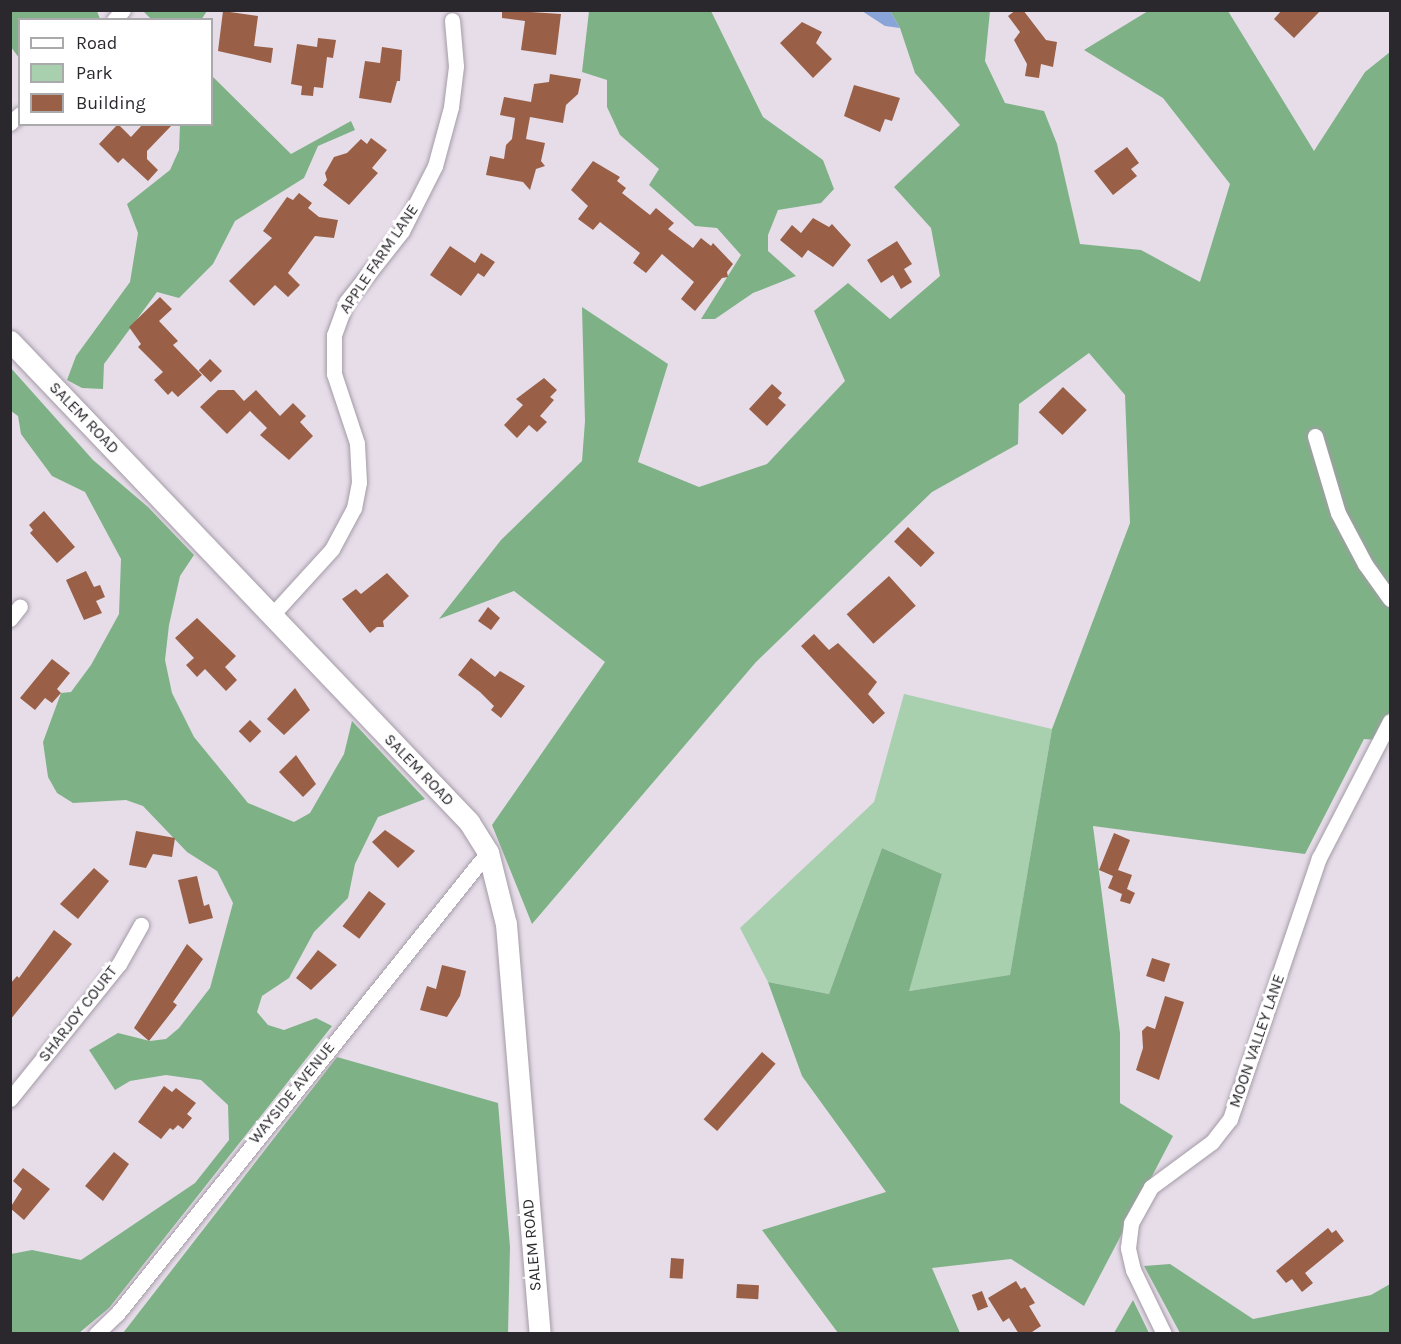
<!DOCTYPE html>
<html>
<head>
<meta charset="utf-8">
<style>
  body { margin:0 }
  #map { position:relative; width:1401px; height:1344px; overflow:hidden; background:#e6dde9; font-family:Karla,sans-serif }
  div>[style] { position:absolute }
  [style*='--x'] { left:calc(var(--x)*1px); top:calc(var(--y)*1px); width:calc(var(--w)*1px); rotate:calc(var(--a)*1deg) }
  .green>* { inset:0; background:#a9d0ae }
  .forest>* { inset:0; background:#7eb286 }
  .water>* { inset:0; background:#89a4d9 }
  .building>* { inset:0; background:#996047; transform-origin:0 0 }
  .roads { filter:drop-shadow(0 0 2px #a49ba7) drop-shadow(0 0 2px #a49ba7) }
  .street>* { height:15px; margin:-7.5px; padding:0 7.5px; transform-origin:7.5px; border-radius:7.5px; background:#fff }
  .secondary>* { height:21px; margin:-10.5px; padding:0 10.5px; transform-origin:10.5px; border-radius:10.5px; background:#fff }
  span { translate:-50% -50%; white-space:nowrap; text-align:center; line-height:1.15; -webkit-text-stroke:6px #fff; paint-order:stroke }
  .street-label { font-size:16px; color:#2b282d }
  .frame { position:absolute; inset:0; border:12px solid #2b282d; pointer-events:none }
  .legend { position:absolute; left:18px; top:18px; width:195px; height:108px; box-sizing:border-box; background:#fff; border:2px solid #aaa9ab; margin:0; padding:8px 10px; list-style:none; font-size:18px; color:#2b282d }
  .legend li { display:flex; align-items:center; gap:12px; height:30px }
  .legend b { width:30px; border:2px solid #aaa9ab }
</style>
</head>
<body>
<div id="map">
  <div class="green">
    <div style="clip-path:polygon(904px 694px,1052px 729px,1010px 976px,908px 991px,942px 874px,882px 848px,829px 994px,768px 982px,740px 928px,874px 802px)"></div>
  </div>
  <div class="forest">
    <div style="clip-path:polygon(10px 11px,97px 11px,100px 19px,20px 20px,19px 58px,11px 47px)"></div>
    <div style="clip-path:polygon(143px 11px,207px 11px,201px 20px,151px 19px)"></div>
    <div style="clip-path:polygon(589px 11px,711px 11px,763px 117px,823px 160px,834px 189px,821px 203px,778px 210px,768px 235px,768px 251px,796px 276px,753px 293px,715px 319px,701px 319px,741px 255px,717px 228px,695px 226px,649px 185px,659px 169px,620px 135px,607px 107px,607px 80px,582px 72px)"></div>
    <div style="clip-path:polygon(890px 11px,990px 11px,985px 61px,1005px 103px,1044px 111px,1057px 144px,1080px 244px,1141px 250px,1200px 282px,1230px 184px,1163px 98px,1084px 50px,1148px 11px,1228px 11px,1314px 151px,1365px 72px,1390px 52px,1390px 741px,1364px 739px,1305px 854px,1093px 826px,1120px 1033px,1120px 1103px,1173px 1136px,1084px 1306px,1011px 1259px,932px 1268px,960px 1333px,838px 1333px,762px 1230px,886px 1192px,802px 1076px,768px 982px,829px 994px,882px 848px,942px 874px,909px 991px,1010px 975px,1052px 729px,1130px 523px,1125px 395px,1089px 353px,1019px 404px,1018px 444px,932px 492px,756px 662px,532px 924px,492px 825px,605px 662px,514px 591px,439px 619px,501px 540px,582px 461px,585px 421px,582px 307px,668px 364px,638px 462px,699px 487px,767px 464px,845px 381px,814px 311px,848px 283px,890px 319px,940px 276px,931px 228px,894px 187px,960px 125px,915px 73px,900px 28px)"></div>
    <div style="clip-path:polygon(212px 76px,291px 154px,351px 121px,355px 130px,318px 146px,304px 178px,235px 221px,213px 264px,179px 298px,157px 292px,104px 364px,103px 389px,82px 388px,67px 380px,76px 356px,130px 282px,138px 233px,127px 204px,170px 170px,179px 150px,180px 125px,212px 124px)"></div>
    <div style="clip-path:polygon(10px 367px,93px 460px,148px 507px,194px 555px,180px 576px,169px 625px,165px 660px,172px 693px,194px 737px,248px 803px,294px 822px,310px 813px,344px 754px,352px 721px,425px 799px,378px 817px,355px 864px,348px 898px,314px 932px,289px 978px,262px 996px,257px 1012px,268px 1025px,284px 1030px,316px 1018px,332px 1026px,109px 1308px,79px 1333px,11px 1333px,11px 1254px,32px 1250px,81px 1260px,195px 1183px,229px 1140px,228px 1105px,201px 1080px,166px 1075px,130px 1081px,115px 1090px,89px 1050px,118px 1033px,150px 1041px,166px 1039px,179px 1028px,210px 988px,233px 903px,217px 871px,187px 852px,143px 806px,126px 800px,73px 803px,57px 793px,48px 777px,43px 742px,61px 693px,71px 692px,91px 665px,119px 614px,121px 559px,85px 492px,52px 476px,21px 434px,18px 416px,11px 411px)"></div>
    <div style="clip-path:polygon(337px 1057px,498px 1103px,510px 1247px,508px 1333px,123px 1333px)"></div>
    <div style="clip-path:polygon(1170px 1264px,1253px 1319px,1371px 1295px,1390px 1284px,1390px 1333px,1180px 1333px,1144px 1266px)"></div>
    <div style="clip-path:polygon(1133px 1300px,1149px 1333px,1114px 1333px)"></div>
  </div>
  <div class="water">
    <div style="clip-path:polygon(862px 11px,890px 11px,900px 28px,885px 26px)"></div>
  </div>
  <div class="building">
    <div style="clip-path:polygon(502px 10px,561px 14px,556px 55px,521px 50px,525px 21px,502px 18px)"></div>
    <div style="clip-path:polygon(1016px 10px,1023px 10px,1046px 40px,1057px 42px,1053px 67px,1041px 64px,1039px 78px,1025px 76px,1027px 64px,1014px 40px,1020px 32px,1008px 16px)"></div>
    <div style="clip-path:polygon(1282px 10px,1321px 10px,1294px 38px,1274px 19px)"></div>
    <div style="clip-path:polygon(223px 11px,258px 16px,254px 46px,273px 48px,271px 63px,218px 51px)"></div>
    <div style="clip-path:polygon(802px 22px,822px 32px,816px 43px,832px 59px,813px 78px,780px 43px)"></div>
    <div style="clip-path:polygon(318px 38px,336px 40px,333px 58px,327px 57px,323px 88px,314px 87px,313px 96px,301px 95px,302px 86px,291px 84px,297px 44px,317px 47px)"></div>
    <div style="clip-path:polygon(382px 47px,402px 50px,400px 81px,397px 81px,391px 103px,359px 98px,365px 61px,380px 63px)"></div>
    <div style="clip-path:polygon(550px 74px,581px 79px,578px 94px,566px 105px,563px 123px,530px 117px,526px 139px,545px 143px,541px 161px,545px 166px,536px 169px,530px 190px,523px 182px,486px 175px,490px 156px,504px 159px,506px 145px,512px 139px,515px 118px,500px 115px,504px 97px,531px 102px,534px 84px,549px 82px)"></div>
    <div style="clip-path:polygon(854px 85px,900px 98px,892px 121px,885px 119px,880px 132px,844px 116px)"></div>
    <div style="clip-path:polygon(118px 124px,131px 137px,143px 124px,173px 124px,147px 151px,147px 159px,158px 170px,148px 181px,123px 158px,118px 163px,99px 144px)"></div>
    <div style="clip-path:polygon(371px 138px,387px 150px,372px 168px,378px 173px,349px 205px,323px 185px,327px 180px,325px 173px,334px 157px,347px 153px,361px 139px,367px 144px)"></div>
    <div style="clip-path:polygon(1127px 147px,1139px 163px,1131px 169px,1137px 176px,1113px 195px,1094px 171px)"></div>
    <div style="clip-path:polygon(593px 161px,620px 177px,617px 181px,626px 188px,622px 193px,650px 215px,656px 208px,674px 223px,668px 229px,693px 248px,701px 238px,711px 246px,713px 243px,733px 264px,727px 272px,728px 277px,722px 278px,695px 311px,681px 299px,694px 282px,662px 254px,646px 273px,633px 263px,640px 253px,600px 222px,593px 230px,578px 219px,588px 206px,571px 190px)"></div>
    <div style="clip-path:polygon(299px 193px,312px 203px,308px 208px,319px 217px,338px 220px,334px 238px,315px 236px,288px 273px,300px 285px,288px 297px,275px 285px,254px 306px,229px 281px,272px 238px,263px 231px,287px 197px,293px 200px)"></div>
    <div style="clip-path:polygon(813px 218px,829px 227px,832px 224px,851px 245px,833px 267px,808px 250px,802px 258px,780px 240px,792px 225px,801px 233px)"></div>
    <div style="clip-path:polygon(897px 241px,912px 264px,904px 269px,912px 282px,901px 289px,893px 275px,881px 283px,867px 260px)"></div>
    <div style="clip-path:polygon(450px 246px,475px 263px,481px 253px,495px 262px,484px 277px,478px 273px,461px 296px,430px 275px)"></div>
    <div style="clip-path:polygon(160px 297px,172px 309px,159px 321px,178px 341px,173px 345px,202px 375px,178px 397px,172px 391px,168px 395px,154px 380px,163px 372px,138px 347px,141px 344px,129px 327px)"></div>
    <div style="left:210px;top:359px;width:17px;height:16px;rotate:45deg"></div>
    <div style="clip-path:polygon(544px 378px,557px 390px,550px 397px,554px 400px,540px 416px,547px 422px,537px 432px,529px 425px,517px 438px,504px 425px,523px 405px,516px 399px)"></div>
    <div style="clip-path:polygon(772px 384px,782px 393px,778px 398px,786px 405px,767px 426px,749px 409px)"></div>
    <div style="left:1063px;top:387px;width:33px;height:35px;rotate:44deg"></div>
    <div style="clip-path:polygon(218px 390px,234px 390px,244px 401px,256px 390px,280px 416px,293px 403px,306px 416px,300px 422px,313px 436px,289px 460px,260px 435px,267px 428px,250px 411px,227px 434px,200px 407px)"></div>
    <div style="clip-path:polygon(44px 511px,75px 547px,57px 563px,30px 533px,33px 530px,29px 525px)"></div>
    <div style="left:908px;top:527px;width:37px;height:20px;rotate:44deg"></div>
    <div style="clip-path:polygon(86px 571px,94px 587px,100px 585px,105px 597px,96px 601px,102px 613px,84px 620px,66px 580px)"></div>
    <div style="clip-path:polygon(387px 573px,409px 596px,383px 621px,384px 627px,377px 627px,370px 633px,342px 599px,356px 589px,361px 594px)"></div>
    <div style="left:889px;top:576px;width:40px;height:57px;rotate:48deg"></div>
    <div style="clip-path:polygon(488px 607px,500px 618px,491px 630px,478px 621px)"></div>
    <div style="clip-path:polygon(197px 618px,236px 656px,225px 667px,237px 680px,226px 691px,205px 669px,197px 677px,186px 665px,194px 658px,175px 638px)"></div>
    <div style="clip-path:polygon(814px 634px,829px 650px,838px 643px,877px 682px,868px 694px,885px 713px,873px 724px,801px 646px)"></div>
    <div style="clip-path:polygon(471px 658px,495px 677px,500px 671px,525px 686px,501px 718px,491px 710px,494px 706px,480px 692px,458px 675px)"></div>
    <div style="clip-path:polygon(52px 659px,70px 673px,57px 689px,61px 693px,52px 703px,45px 698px,35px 710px,20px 698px)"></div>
    <div style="clip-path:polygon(295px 688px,310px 710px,284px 735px,267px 719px)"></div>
    <div style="left:250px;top:720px;width:16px;height:16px;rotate:45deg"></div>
    <div style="clip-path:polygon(296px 755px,316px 784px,303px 797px,279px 772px)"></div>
    <div style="clip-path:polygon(385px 830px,415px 851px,398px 868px,372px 842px)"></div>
    <div style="clip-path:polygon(136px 831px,175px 838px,172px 857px,153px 854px,146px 868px,129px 865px)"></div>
    <div style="clip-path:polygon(1114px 833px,1130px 840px,1118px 870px,1132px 875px,1127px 889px,1135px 893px,1130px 904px,1120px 901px,1122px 894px,1108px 888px,1113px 876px,1099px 870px)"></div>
    <div style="clip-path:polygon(94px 868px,109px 881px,78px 919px,60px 904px)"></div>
    <div style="clip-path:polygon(197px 876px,204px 906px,209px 904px,213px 918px,189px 924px,178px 880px)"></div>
    <div style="left:369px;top:891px;width:21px;height:44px;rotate:37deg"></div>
    <div style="clip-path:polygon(54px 930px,72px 944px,10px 1020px,10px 984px,17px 976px,19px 978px)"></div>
    <div style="clip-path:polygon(187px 944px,203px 959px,173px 1002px,177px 1005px,149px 1041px,134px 1028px)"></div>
    <div style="clip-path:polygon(318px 950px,337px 965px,311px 990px,296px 978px)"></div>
    <div style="left:1152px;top:958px;width:19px;height:19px;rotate:18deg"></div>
    <div style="clip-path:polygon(442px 965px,466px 971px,460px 996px,447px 1017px,420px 1010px,427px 986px,436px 989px)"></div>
    <div style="clip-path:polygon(1165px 996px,1184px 1002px,1159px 1080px,1136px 1070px,1143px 1048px,1142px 1031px,1147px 1026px,1155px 1029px)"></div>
    <div style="left:762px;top:1052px;width:18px;height:89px;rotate:41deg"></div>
    <div style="clip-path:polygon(164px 1086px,172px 1092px,176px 1088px,196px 1103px,187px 1114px,192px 1118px,183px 1129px,178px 1125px,173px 1130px,170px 1128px,161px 1139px,138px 1122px)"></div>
    <div style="clip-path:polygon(114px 1152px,129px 1164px,103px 1201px,85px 1186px)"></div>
    <div style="clip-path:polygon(23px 1168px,50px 1189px,24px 1220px,10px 1208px,22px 1189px,13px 1181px)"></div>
    <div style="clip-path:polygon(1328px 1228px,1332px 1233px,1336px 1230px,1344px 1241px,1305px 1273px,1313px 1283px,1302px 1292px,1292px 1279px,1286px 1283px,1276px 1271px)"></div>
    <div style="left:671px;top:1258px;width:13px;height:20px;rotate:4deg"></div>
    <div style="clip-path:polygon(1016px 1281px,1021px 1289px,1025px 1287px,1035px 1303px,1029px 1306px,1041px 1326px,1029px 1334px,1019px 1334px,1009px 1318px,1003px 1322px,988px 1298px)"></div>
    <div style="left:737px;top:1284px;width:22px;height:14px;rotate:3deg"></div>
    <div style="left:982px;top:1291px;width:17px;height:11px;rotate:69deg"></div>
  </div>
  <div class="roads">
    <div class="street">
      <div style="--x:114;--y:20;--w:13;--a:-48"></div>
      <div style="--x:10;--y:123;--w:13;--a:-42"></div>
      <div style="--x:1315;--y:436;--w:80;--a:73.4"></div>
      <div style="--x:1338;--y:513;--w:58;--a:62.1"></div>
      <div style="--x:1365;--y:564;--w:43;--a:54.5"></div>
      <div style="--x:272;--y:615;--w:89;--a:-47.7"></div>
      <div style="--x:332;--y:549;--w:47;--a:-61.8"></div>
      <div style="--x:354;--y:508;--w:26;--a:-79"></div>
      <div style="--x:359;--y:482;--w:39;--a:-93"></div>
      <div style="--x:357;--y:443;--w:73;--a:-108.4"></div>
      <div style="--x:334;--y:374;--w:39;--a:-90"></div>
      <div style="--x:334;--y:335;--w:35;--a:-70"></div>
      <div style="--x:346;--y:302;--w:90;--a:-51.7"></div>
      <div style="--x:402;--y:231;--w:73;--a:-63.1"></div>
      <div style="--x:435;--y:166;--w:61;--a:-74.8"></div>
      <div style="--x:451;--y:107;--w:41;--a:-83"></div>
      <div style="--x:456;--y:66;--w:46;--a:-95"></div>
      <div style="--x:10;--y:619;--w:16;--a:-52"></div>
      <div style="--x:10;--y:1099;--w:174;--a:-51.1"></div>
      <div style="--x:119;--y:964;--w:45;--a:-60.6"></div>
      <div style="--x:96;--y:1334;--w:29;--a:-44"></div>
      <div style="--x:117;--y:1314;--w:593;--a:-51.23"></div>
      <div style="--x:1164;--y:1334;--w:71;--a:-115.8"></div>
      <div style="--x:1133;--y:1270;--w:23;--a:-103"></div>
      <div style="--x:1128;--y:1248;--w:25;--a:-83"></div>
      <div style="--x:1131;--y:1223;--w:41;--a:-60.9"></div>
      <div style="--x:1151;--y:1187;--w:76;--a:-36.4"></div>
      <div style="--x:1212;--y:1142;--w:29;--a:-52"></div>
      <div style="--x:1230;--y:1119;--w:276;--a:-71.2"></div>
      <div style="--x:1319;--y:858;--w:154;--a:-62.6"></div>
    </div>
    <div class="secondary">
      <div style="--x:10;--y:341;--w:665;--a:46.34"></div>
      <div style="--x:469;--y:822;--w:36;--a:58"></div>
      <div style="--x:488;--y:852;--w:74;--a:76"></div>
      <div style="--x:506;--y:924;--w:411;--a:85.3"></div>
    </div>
  </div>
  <div class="street-label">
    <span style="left:379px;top:259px;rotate:-56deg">APPLE FARM LANE</span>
    <span style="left:84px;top:418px;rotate:46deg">SALEM ROAD</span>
    <span style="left:419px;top:770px;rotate:46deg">SALEM ROAD</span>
    <span style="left:78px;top:1014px;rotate:-52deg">SHARJOY COURT</span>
    <span style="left:1257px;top:1041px;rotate:-71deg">MOON VALLEY LANE</span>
    <span style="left:292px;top:1093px;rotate:-51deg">WAYSIDE AVENUE</span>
    <span style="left:532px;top:1245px;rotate:-95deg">SALEM ROAD</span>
  </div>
  <div class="frame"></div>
  <ul class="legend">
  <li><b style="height:8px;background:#fff"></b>Road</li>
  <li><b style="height:16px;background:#a9d0ae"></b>Park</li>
  <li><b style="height:16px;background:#996047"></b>Building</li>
  </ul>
</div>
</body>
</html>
